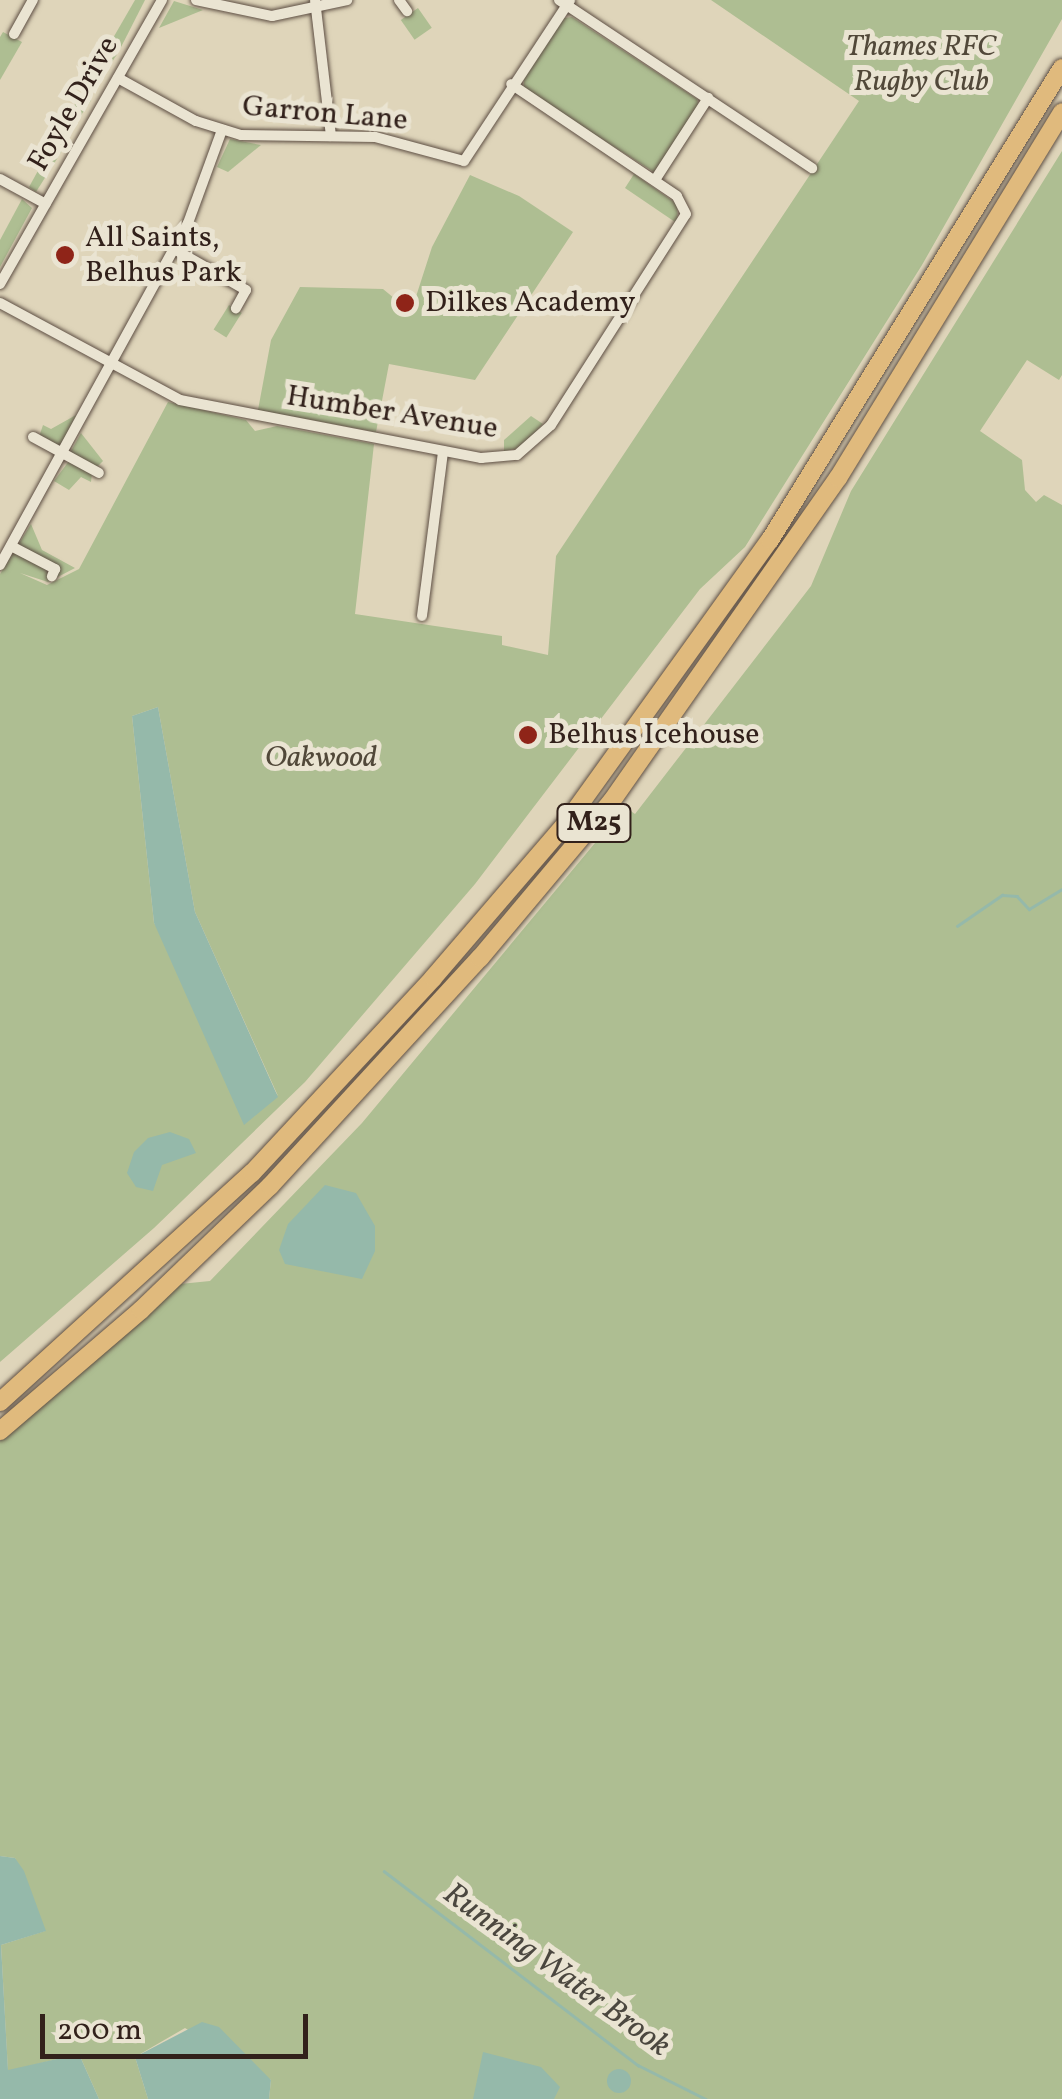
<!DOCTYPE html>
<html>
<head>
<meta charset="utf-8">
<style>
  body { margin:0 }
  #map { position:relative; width:1062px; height:2099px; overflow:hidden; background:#dfd5ba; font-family:Vollkorn,serif }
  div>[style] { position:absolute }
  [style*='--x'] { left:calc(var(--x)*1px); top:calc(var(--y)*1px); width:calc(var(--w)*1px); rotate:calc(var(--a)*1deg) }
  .green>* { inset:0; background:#aebe92; transform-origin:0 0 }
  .water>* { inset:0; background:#95b9aa }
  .round { border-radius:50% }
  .stream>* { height:2.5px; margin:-1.25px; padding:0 1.25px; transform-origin:1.25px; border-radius:1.25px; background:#95b9aa }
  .roads { filter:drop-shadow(0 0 2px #5d4e43) drop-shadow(0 0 2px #5d4e43) }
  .street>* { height:10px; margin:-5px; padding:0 5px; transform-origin:5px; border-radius:5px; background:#eae4d2 }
  .highway>* { height:18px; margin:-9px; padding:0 9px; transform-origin:9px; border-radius:9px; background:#e0ba7d }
  .dots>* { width:28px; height:28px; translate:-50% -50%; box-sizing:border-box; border:5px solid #eae4d2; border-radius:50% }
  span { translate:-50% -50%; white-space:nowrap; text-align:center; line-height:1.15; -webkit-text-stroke:10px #eae4d2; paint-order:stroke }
  .shield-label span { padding:2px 8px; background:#eae4d2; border:2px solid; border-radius:8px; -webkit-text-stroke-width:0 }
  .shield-label { font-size:28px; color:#32211b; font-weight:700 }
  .park-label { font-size:30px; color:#514839; font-style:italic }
  .street-label { font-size:30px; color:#32211b }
  .poi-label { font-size:30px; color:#32211b }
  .left { translate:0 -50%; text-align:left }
  .water-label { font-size:32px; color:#4b473f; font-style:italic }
  .scale { position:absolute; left:40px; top:2014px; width:268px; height:45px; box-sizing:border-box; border:5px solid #32211b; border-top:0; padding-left:12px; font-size:30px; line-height:35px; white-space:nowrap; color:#32211b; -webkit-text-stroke:8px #eae4d2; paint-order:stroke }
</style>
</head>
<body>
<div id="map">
  <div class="green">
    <div style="clip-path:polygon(135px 0,145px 0,119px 51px,109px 45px)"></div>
    <div style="clip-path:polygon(evenodd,711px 0,1062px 0,1062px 19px,922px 265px,745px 547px,700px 589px,475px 884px,305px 1082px,154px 1228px,0 1362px,0 574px,31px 524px,42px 550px,75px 568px,48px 582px,20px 573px,47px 585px,79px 569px,168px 402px,246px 420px,255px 431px,277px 426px,374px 444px,355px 614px,502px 636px,502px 645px,548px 655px,556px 556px,859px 101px,711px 0,158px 707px,195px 912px,278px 1096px,154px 923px,132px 716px,158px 707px)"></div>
    <div style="clip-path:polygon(174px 1px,203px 10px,159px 28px)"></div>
    <div style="left:418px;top:8px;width:24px;height:21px;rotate:55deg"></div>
    <div style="clip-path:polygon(572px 17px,697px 99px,699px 107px,654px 172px,524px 90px,524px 79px,564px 18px)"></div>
    <div style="clip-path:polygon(3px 32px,22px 42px,0 80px,0 37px)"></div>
    <div style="left:108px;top:48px;width:11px;height:49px;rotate:34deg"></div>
    <div style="left:82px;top:94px;width:11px;height:49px;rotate:34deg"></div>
    <div style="clip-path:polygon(230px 139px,261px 145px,228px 172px,217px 167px)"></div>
    <div style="clip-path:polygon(55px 140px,65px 146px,36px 192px,29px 187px)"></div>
    <div style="clip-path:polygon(1062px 151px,1062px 375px,1059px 380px,1027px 360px,980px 431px,1022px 460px,1025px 490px,1036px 502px,1044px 495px,1062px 505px,1062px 2099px,269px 2099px,271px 2080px,185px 2028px,135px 2057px,148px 2099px,99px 2099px,79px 2054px,8px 2071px,1px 1945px,45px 1931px,15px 1858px,0 1856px,0 1441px,180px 1284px,210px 1281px,362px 1123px,625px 807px,635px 814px,811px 586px,851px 491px)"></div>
    <div style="clip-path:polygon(634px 174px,677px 204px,678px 224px,625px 188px)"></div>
    <div style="clip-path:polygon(470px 175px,519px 196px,573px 232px,475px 380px,389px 364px,376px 432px,258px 410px,271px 340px,300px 287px,383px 289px,411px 312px,432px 247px)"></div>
    <div style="clip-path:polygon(22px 199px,32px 208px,0 267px,0 240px)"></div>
    <div style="left:229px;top:305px;width:15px;height:29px;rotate:32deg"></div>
    <div style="clip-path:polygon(76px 415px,61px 446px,39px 437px,43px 425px,51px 429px)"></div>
    <div style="clip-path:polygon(531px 416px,543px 424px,521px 447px,504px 452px,504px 440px)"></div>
    <div style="clip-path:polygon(81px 433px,103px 461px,97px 467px,70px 453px)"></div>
    <div style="clip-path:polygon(69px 461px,92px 473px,91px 482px,81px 477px,69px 490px,54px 481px)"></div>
  </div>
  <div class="water">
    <div style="clip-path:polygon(158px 707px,195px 912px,278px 1097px,244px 1125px,154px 923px,132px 716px)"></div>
    <div style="clip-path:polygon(170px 1132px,189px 1139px,196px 1153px,162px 1165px,153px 1191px,136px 1187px,127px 1173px,134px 1152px,148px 1138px)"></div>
    <div style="clip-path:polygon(325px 1185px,356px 1193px,375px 1226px,375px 1251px,362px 1279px,285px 1264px,279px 1250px,288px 1224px)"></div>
    <div style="clip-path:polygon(0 1856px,15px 1858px,24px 1871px,46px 1931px,1px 1945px,8px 2070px,79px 2054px,99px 2099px,0 2099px)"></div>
    <div style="clip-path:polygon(202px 2022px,219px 2027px,271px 2080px,269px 2099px,148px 2099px,135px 2057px)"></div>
    <div style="clip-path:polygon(483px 2052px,541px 2067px,560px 2087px,554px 2099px,473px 2099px)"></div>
    <div class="round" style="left:607px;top:2069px;width:24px;height:24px"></div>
  </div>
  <div class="stream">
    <div style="--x:957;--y:926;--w:55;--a:-34.6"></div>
    <div style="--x:1002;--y:895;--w:15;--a:4"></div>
    <div style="--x:1017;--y:896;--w:18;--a:47"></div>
    <div style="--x:1029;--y:909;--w:39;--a:-31"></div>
    <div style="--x:384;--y:1871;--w:320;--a:37.4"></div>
    <div style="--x:638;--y:2065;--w:76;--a:26.6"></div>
  </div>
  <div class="roads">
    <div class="street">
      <div style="--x:196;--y:0;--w:78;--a:11.9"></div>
      <div style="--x:272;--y:16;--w:77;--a:-12"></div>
      <div style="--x:315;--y:0;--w:137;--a:83.3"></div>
      <div style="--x:399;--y:0;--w:14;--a:54"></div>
      <div style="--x:559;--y:0;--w:304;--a:33.6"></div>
      <div style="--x:14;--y:34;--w:39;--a:-61"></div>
      <div style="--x:118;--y:78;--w:89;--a:28.9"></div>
      <div style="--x:196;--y:121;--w:47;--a:17.3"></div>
      <div style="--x:241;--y:135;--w:134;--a:0.9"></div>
      <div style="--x:375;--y:137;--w:92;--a:15.1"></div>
      <div style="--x:464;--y:161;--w:193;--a:-56.6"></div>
      <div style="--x:0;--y:179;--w:52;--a:28.5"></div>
      <div style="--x:655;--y:180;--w:98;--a:-57.1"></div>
      <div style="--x:174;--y:249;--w:83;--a:29.7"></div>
      <div style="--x:246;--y:290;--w:21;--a:119"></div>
      <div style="--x:0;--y:284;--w:327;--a:-60.3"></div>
      <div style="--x:0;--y:303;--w:204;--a:28.3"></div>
      <div style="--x:180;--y:400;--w:307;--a:10.9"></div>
      <div style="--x:481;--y:458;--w:36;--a:-5"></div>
      <div style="--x:517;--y:455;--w:45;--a:-41.4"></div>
      <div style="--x:551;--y:425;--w:250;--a:-57.4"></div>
      <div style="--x:686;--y:214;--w:20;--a:-117"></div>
      <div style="--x:677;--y:196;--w:200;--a:-146"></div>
      <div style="--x:33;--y:437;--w:75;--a:28.6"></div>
      <div style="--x:11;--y:546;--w:50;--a:27.6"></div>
      <div style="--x:55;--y:569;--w:8;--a:113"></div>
      <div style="--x:0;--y:565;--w:390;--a:-61.2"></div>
      <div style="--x:188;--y:223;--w:99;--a:-69.9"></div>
      <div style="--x:422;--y:616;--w:166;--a:-82.7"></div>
    </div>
    <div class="highway">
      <div style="--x:0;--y:1402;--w:341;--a:-42.3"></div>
      <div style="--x:252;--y:1173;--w:266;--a:-47.1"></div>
      <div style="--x:433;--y:978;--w:206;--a:-49.3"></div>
      <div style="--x:567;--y:822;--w:347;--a:-54.3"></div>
      <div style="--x:770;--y:540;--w:555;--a:-58.26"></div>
      <div style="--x:0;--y:1431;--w:186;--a:-40.6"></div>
      <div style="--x:141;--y:1310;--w:179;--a:-43.9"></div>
      <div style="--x:270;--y:1186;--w:310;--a:-47.4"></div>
      <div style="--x:480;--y:958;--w:204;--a:-50"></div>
      <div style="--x:611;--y:802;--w:396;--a:-55"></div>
      <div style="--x:838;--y:478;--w:429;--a:-58.5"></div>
    </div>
  </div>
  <div class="dots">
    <div style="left:65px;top:255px;background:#8f2418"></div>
    <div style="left:405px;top:303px;background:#8f2418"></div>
    <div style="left:528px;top:735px;background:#8f2418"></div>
  </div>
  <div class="shield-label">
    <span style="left:594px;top:823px">M25</span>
  </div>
  <div class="park-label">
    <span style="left:921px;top:64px">Thames RFC<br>Rugby Club</span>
    <span style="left:321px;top:758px">Oakwood</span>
  </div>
  <div class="street-label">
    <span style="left:74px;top:104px;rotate:-60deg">Foyle Drive</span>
    <span style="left:325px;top:114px;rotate:5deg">Garron Lane</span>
    <span style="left:392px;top:413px;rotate:9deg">Humber Avenue</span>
  </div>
  <div class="poi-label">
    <span class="left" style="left:85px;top:255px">All Saints,<br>Belhus Park</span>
    <span class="left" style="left:425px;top:303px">Dilkes Academy</span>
    <span class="left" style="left:548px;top:735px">Belhus Icehouse</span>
  </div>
  <div class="water-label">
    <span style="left:556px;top:1971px;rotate:36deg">Running Water Brook</span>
  </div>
  <div class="scale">200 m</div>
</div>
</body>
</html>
